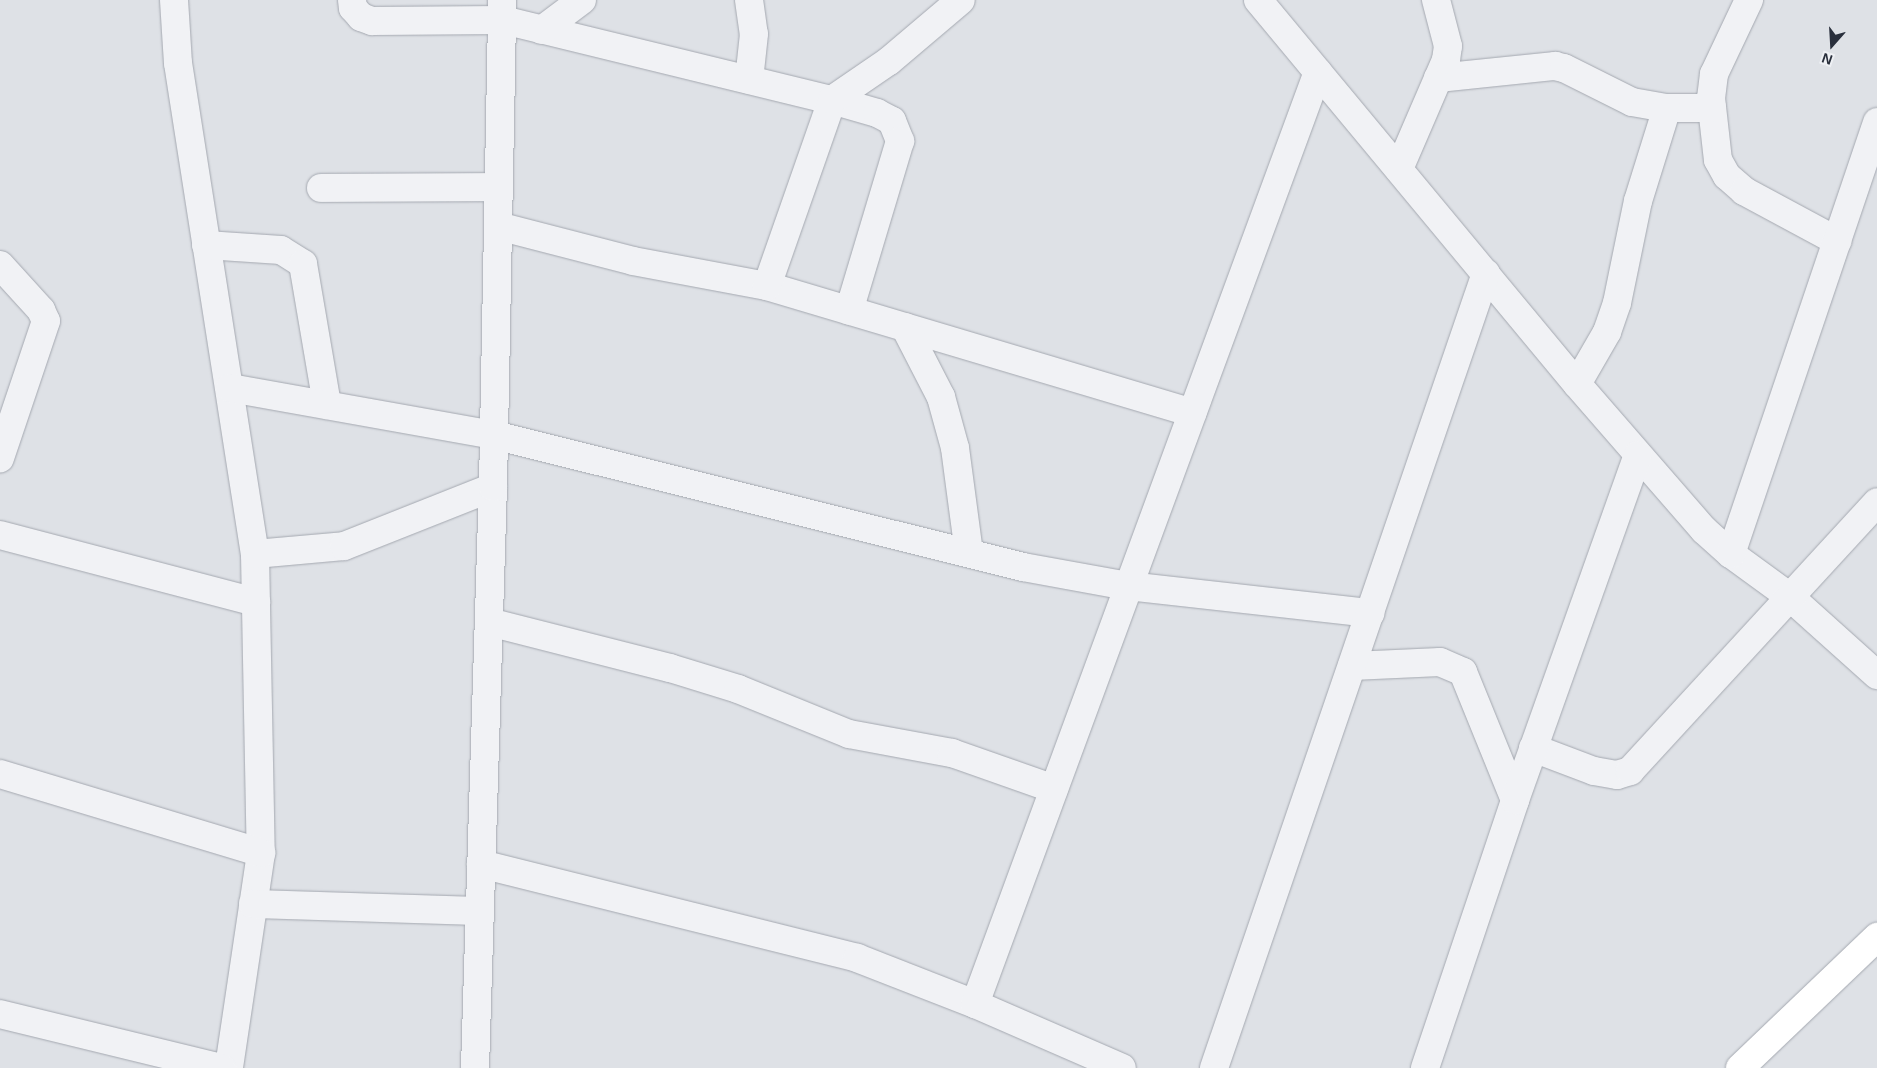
<!DOCTYPE html>
<html>
<head>
<meta charset="utf-8">
<style>
  body { margin:0 }
  #map { position:relative; width:1877px; height:1068px; overflow:hidden; background:#dee1e6; font-family:Arial,sans-serif }
  div>[style] { position:absolute }
  [style*='--x'] { left:calc(var(--x)*1px); top:calc(var(--y)*1px); width:calc(var(--w)*1px); rotate:calc(var(--a)*1deg) }
  .roads { filter:drop-shadow(0 0 1px #a4a8b0) drop-shadow(0 0 1px #a4a8b0) }
  .street>* { height:28px; margin:-14px; padding:0 14px; transform-origin:14px; border-radius:14px; background:#f1f2f5 }
  .secondary>* { height:28px; margin:-14px; padding:0 14px; transform-origin:14px; border-radius:14px; background:#fff }
  span { translate:-50% -50%; white-space:nowrap; text-align:center; line-height:1.15; -webkit-text-stroke:4px #eef0f4; paint-order:stroke }
  .north { position:absolute; left:1807px; top:20px; width:50px; height:50px; -webkit-text-stroke:4px #eef0f4; paint-order:stroke; rotate:199deg; font-size:14px; font-weight:700; line-height:20px; text-align:center; color:#292f3c }
  .north::after { content:''; display:block; margin:auto; width:18px; height:22px; background:#292f3c; clip-path:polygon(50% 0,100% 100%,50% 72%,0 100%) }
</style>
</head>
<body>
<div id="map">
  <div class="roads">
    <div class="street">
      <div style="--x:174;--y:0;--w:63;--a:86.4"></div>
      <div style="--x:178;--y:63;--w:497;--a:81.1"></div>
      <div style="--x:255;--y:554;--w:299;--a:88.9"></div>
      <div style="--x:261;--y:853;--w:217;--a:98.5"></div>
      <div style="--x:352;--y:0;--w:8;--a:83"></div>
      <div style="--x:353;--y:8;--w:12;--a:48"></div>
      <div style="--x:361;--y:17;--w:12;--a:20"></div>
      <div style="--x:372;--y:21;--w:131;--a:-0.4"></div>
      <div style="--x:503;--y:20;--w:339;--a:13.7"></div>
      <div style="--x:832;--y:100;--w:47;--a:16.1"></div>
      <div style="--x:877;--y:113;--w:17;--a:28"></div>
      <div style="--x:892;--y:121;--w:22;--a:68"></div>
      <div style="--x:900;--y:141;--w:177;--a:106.7"></div>
      <div style="--x:749;--y:0;--w:34;--a:82"></div>
      <div style="--x:754;--y:34;--w:46;--a:96.2"></div>
      <div style="--x:1258;--y:0;--w:499;--a:50.3"></div>
      <div style="--x:1577;--y:384;--w:194;--a:49"></div>
      <div style="--x:1704;--y:530;--w:36;--a:42"></div>
      <div style="--x:1731;--y:554;--w:73;--a:36.1"></div>
      <div style="--x:1790;--y:597;--w:117;--a:41.9"></div>
      <div style="--x:1749;--y:0;--w:82;--a:115.3"></div>
      <div style="--x:1714;--y:74;--w:24;--a:97"></div>
      <div style="--x:1711;--y:98;--w:62;--a:83.6"></div>
      <div style="--x:1718;--y:160;--w:18;--a:61"></div>
      <div style="--x:1727;--y:176;--w:23;--a:41"></div>
      <div style="--x:1744;--y:191;--w:106;--a:28.3"></div>
      <div style="--x:542;--y:30;--w:50;--a:-36.9"></div>
      <div style="--x:1438;--y:78;--w:118;--a:-5.9"></div>
      <div style="--x:1555;--y:66;--w:9;--a:13"></div>
      <div style="--x:1564;--y:68;--w:76;--a:26.6"></div>
      <div style="--x:1632;--y:102;--w:36;--a:10"></div>
      <div style="--x:1667;--y:108;--w:45;--a:0"></div>
      <div style="--x:1399;--y:169;--w:119;--a:-66.7"></div>
      <div style="--x:1446;--y:60;--w:14;--a:-82"></div>
      <div style="--x:1448;--y:46;--w:48;--a:-104.6"></div>
      <div style="--x:321;--y:188;--w:178;--a:-0.3"></div>
      <div style="--x:498;--y:226;--w:139;--a:14.5"></div>
      <div style="--x:633;--y:261;--w:136;--a:10.6"></div>
      <div style="--x:767;--y:286;--w:444;--a:16.6"></div>
      <div style="--x:206;--y:245;--w:75;--a:3.8"></div>
      <div style="--x:281;--y:250;--w:26;--a:32"></div>
      <div style="--x:303;--y:264;--w:143;--a:80.3"></div>
      <div style="--x:0;--y:265;--w:61;--a:47.7"></div>
      <div style="--x:41;--y:310;--w:12;--a:66"></div>
      <div style="--x:46;--y:321;--w:145;--a:108.6"></div>
      <div style="--x:767;--y:286;--w:197;--a:-70.7"></div>
      <div style="--x:832;--y:100;--w:69;--a:-34.4"></div>
      <div style="--x:889;--y:61;--w:94;--a:-40.3"></div>
      <div style="--x:905;--y:327;--w:79;--a:62.8"></div>
      <div style="--x:941;--y:397;--w:53;--a:74.6"></div>
      <div style="--x:955;--y:448;--w:106;--a:82.4"></div>
      <div style="--x:1577;--y:384;--w:60;--a:-60"></div>
      <div style="--x:1607;--y:332;--w:31;--a:-71"></div>
      <div style="--x:1617;--y:303;--w:104;--a:-78.4"></div>
      <div style="--x:1638;--y:201;--w:97;--a:-72.7"></div>
      <div style="--x:230;--y:388;--w:268;--a:10.1"></div>
      <div style="--x:494;--y:435;--w:545;--a:14.01"></div>
      <div style="--x:1023;--y:567;--w:107;--a:10.3"></div>
      <div style="--x:1128;--y:586;--w:244;--a:6.4"></div>
      <div style="--x:0;--y:535;--w:265;--a:14.7"></div>
      <div style="--x:255;--y:554;--w:89;--a:-5.1"></div>
      <div style="--x:344;--y:546;--w:160;--a:-21.6"></div>
      <div style="--x:1731;--y:554;--w:456;--a:-71.3"></div>
      <div style="--x:489;--y:622;--w:187;--a:14.3"></div>
      <div style="--x:670;--y:668;--w:71;--a:17.2"></div>
      <div style="--x:738;--y:689;--w:120;--a:22.1"></div>
      <div style="--x:849;--y:734;--w:105;--a:10.5"></div>
      <div style="--x:952;--y:753;--w:108;--a:19.4"></div>
      <div style="--x:1352;--y:666;--w:88;--a:-2.6"></div>
      <div style="--x:1440;--y:662;--w:25;--a:23"></div>
      <div style="--x:1463;--y:672;--w:138;--a:67.9"></div>
      <div style="--x:1533;--y:748;--w:65;--a:20.7"></div>
      <div style="--x:1594;--y:771;--w:23;--a:10"></div>
      <div style="--x:1617;--y:775;--w:14;--a:-17"></div>
      <div style="--x:1630;--y:771;--w:365;--a:-47.4"></div>
      <div style="--x:0;--y:774;--w:273;--a:16.8"></div>
      <div style="--x:481;--y:864;--w:388;--a:14"></div>
      <div style="--x:857;--y:958;--w:127;--a:21.3"></div>
      <div style="--x:975;--y:1004;--w:160;--a:23.5"></div>
      <div style="--x:253;--y:904;--w:227;--a:1.8"></div>
      <div style="--x:975;--y:1004;--w:993;--a:-69.8"></div>
      <div style="--x:0;--y:1014;--w:228;--a:13.7"></div>
      <div style="--x:475;--y:1068;--w:581;--a:-88.23"></div>
      <div style="--x:493;--y:487;--w:487;--a:-88.9"></div>
      <div style="--x:1214;--y:1068;--w:840;--a:-71.11"></div>
      <div style="--x:1425;--y:1068;--w:283;--a:-71.4"></div>
      <div style="--x:1515;--y:800;--w:366;--a:-70.4"></div>
    </div>
    <div class="secondary">
      <div style="--x:1740;--y:1068;--w:190;--a:-43.7"></div>
    </div>
  </div>
  <div class="north">N</div>
</div>
</body>
</html>
